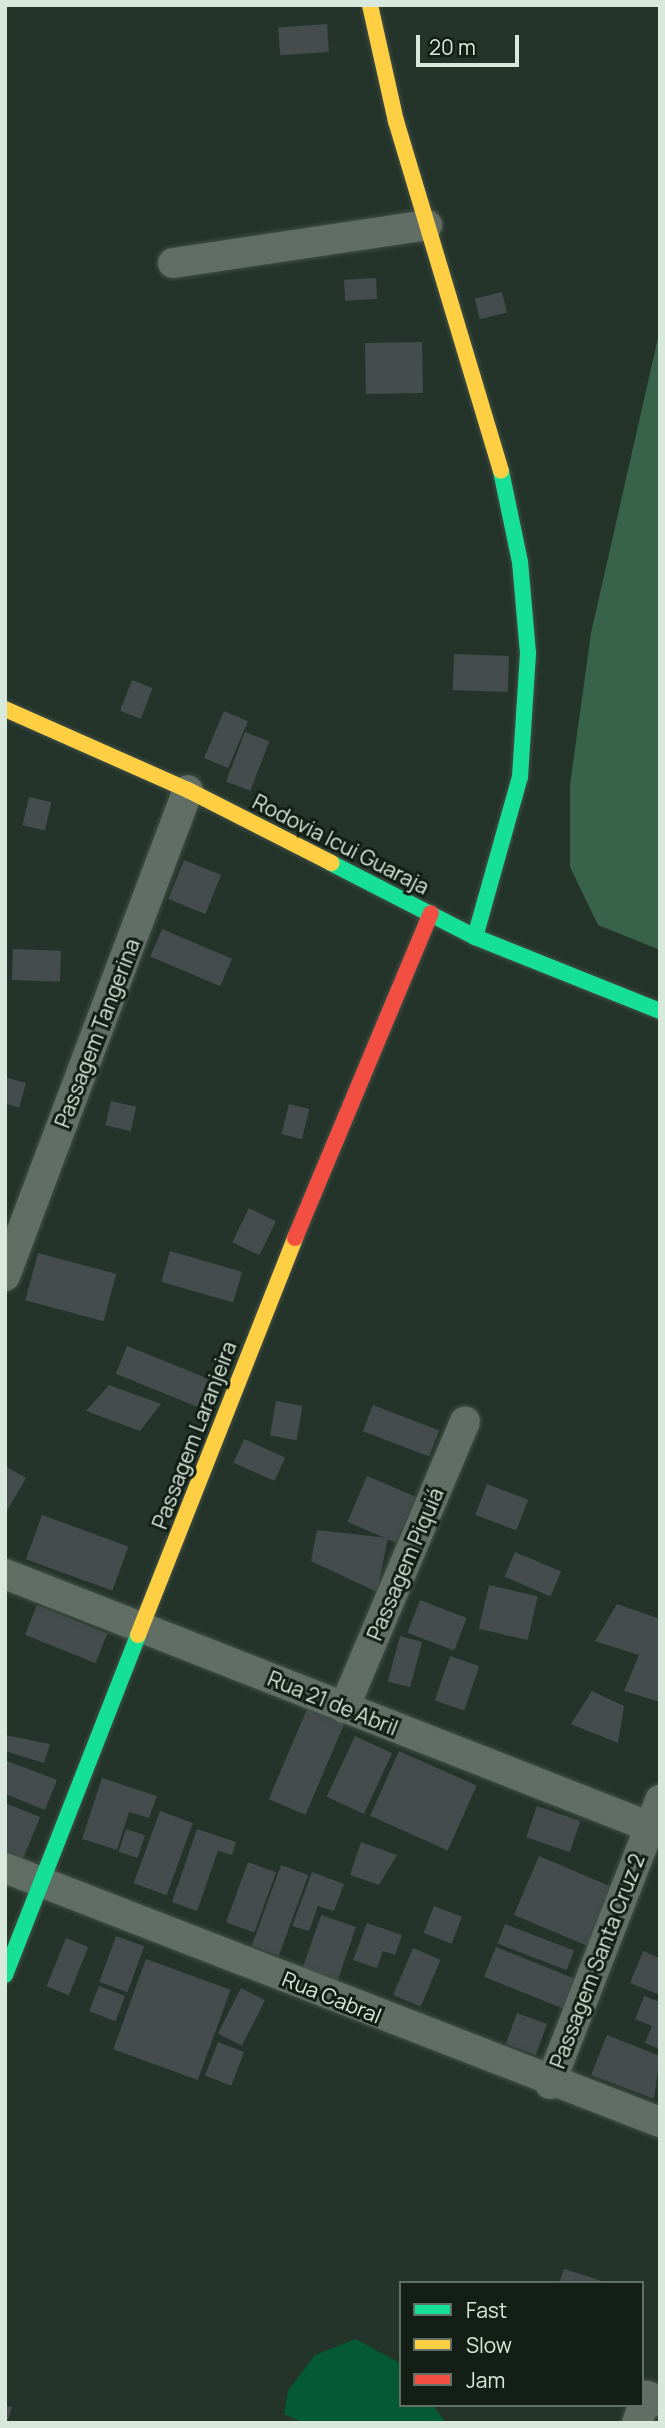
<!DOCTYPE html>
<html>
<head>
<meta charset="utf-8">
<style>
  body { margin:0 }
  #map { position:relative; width:665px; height:2428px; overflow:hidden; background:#24342a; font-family:Manrope,sans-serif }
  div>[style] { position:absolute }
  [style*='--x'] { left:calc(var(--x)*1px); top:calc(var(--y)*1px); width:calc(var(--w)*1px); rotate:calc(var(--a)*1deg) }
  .green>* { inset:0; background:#386249 }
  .water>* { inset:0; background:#035a35 }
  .building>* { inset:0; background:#444c4d; transform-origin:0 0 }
  .roads { filter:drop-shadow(0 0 2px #415047) drop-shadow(0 0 2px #415047) }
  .street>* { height:30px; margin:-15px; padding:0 15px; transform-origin:15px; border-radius:15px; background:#616e66 }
  .fast>* { height:16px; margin:-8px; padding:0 8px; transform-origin:8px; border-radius:8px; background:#16e098 }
  .slow>* { height:16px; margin:-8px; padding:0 8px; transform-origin:8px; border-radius:8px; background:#ffcf43 }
  .jam>* { height:16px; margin:-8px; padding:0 8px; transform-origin:8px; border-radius:8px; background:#f24e42 }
  span { translate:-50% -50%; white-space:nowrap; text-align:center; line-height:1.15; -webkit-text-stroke:6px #121e16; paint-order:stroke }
  .street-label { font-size:21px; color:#d8e8dd }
  .frame { position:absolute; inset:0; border:7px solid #d8e8dd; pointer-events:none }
  .legend { position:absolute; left:399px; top:2281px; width:245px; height:126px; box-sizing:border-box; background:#121e16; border:2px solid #616f66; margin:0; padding:9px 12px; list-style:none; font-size:21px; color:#d8e8dd }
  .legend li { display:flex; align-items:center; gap:14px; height:35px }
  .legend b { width:35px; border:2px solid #616f66 }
  .scale { position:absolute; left:416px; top:35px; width:103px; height:32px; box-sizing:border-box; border:4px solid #d8e8dd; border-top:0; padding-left:9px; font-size:21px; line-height:24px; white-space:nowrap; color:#d8e8dd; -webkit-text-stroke:5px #121e16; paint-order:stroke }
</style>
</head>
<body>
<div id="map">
  <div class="green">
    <div style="clip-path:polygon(660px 329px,660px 950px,598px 925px,570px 867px,570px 785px,591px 633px)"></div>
  </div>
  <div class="water">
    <div style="clip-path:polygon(356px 2339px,401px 2364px,401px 2405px,433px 2405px,446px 2423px,304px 2423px,284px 2414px,288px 2391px,315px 2355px)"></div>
  </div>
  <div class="building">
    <div style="left:327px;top:24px;width:28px;height:49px;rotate:86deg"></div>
    <div style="left:376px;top:278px;width:21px;height:32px;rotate:87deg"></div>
    <div style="left:502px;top:292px;width:21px;height:28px;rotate:76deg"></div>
    <div style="left:422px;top:342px;width:51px;height:57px;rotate:89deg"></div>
    <div style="left:454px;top:654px;width:55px;height:36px;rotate:2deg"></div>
    <div style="left:132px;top:680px;width:22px;height:33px;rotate:21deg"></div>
    <div style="left:224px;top:711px;width:26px;height:51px;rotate:23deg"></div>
    <div style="left:245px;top:732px;width:26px;height:53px;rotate:21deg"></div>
    <div style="left:29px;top:797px;width:23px;height:29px;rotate:13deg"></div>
    <div style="left:184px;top:860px;width:40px;height:42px;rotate:22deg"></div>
    <div style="left:162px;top:929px;width:76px;height:30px;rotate:23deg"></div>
    <div style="left:13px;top:949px;width:48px;height:31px;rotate:2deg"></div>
    <div style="clip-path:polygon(5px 1077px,26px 1083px,19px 1108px,5px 1103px)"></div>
    <div style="left:111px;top:1101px;width:26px;height:25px;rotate:13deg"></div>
    <div style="left:289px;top:1104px;width:21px;height:31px;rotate:14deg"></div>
    <div style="left:249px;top:1208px;width:30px;height:38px;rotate:26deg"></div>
    <div style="left:170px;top:1251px;width:75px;height:32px;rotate:16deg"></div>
    <div style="left:38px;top:1253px;width:81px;height:49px;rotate:15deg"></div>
    <div style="left:127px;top:1346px;width:89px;height:30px;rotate:22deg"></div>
    <div style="clip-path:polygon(109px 1385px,161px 1404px,140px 1431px,86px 1411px)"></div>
    <div style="left:276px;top:1401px;width:27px;height:35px;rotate:10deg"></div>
    <div style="left:373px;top:1405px;width:71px;height:28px;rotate:21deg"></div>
    <div style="left:244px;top:1439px;width:45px;height:26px;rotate:24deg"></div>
    <div style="clip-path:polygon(5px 1466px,26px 1478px,5px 1514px)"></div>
    <div style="left:367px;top:1476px;width:53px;height:50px;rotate:23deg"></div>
    <div style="left:487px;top:1484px;width:44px;height:33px;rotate:21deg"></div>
    <div style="left:42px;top:1515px;width:92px;height:47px;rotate:20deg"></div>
    <div style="clip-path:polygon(317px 1530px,388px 1538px,377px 1592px,311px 1561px)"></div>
    <div style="left:515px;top:1552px;width:50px;height:27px;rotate:23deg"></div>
    <div style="left:489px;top:1585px;width:50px;height:45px;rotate:13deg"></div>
    <div style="left:420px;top:1600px;width:50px;height:35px;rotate:21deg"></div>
    <div style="clip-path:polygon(617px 1604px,660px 1619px,660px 1702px,624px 1691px,639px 1655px,595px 1641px)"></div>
    <div style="left:37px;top:1605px;width:76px;height:32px;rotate:22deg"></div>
    <div style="left:400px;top:1636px;width:23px;height:47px;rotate:15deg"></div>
    <div style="left:450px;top:1656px;width:31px;height:47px;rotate:19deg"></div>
    <div style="clip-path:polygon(592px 1691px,624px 1706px,618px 1743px,571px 1724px)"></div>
    <div style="left:307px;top:1709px;width:40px;height:98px;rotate:23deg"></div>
    <div style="clip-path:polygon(5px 1735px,50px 1744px,44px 1763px,5px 1751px)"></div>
    <div style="left:355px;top:1736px;width:41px;height:67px;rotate:25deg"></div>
    <div style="left:399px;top:1751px;width:85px;height:71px;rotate:24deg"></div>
    <div style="clip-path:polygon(5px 1760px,57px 1780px,45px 1810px,5px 1794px)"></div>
    <div style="clip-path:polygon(102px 1778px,157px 1796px,149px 1818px,129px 1812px,117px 1850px,82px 1839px)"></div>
    <div style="clip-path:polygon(5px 1803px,40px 1817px,23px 1859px,5px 1852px)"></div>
    <div style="left:537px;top:1806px;width:46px;height:33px;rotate:19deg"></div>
    <div style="left:160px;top:1811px;width:35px;height:77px;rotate:20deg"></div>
    <div style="left:126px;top:1829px;width:20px;height:24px;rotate:18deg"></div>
    <div style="clip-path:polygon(197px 1829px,236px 1842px,232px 1855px,218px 1851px,197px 1911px,172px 1902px)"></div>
    <div style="clip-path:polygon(361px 1842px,397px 1855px,379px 1885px,350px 1875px)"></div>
    <div style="left:539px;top:1856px;width:83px;height:64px;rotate:23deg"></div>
    <div style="left:248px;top:1862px;width:30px;height:64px;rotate:20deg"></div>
    <div style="left:281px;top:1865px;width:29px;height:86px;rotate:20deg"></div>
    <div style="clip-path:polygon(312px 1872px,344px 1884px,334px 1911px,318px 1906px,309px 1931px,292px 1926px)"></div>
    <div style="left:434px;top:1906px;width:30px;height:29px;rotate:21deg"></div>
    <div style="left:321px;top:1915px;width:37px;height:58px;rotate:19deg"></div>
    <div style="clip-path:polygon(367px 1923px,402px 1935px,395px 1955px,383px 1951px,377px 1968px,353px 1960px)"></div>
    <div style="left:505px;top:1924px;width:74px;height:21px;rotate:21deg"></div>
    <div style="left:116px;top:1936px;width:30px;height:49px;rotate:20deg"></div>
    <div style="left:66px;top:1938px;width:24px;height:52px;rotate:22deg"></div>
    <div style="left:496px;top:1947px;width:87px;height:32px;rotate:22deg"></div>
    <div style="left:413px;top:1948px;width:30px;height:51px;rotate:23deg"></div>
    <div style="clip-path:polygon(643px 1951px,660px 1958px,660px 1995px,630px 1983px)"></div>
    <div style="left:146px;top:1959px;width:90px;height:96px;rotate:20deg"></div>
    <div style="left:99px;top:1986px;width:28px;height:27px;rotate:21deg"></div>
    <div style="left:241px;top:1988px;width:27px;height:51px;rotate:27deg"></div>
    <div style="clip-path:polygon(644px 1996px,660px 2002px,660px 2049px,645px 2043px,652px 2026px,635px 2019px)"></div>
    <div style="left:517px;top:2013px;width:32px;height:33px;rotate:20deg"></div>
    <div style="clip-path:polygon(607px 2035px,660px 2056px,654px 2099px,591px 2075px)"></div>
    <div style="left:218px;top:2042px;width:28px;height:36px;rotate:21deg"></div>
    <div style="clip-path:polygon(564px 2269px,605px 2282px,605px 2283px,559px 2283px)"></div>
    <div style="clip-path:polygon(5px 2405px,12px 2407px,7px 2423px,5px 2423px)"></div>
  </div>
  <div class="roads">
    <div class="street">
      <div style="--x:173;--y:263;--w:257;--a:-8.5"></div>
      <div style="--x:5;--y:1276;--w:519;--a:-69.37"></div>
      <div style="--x:5;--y:1574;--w:704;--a:21.42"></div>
      <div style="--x:344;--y:1708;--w:311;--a:-67.1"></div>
      <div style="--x:5;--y:1868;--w:703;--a:21.2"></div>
      <div style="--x:550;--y:2084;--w:305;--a:-68.8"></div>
      <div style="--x:637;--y:2423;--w:29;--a:-70"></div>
      <div style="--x:647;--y:2396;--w:14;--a:21"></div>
    </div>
    <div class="fast">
      <div style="--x:331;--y:863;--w:162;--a:27.2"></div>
      <div style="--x:475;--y:937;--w:199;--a:21.8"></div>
      <div style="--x:475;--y:937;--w:166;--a:-74.3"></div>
      <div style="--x:520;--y:777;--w:124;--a:-86.3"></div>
      <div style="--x:528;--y:653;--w:91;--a:-95"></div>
      <div style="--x:520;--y:562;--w:93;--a:-101.8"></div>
      <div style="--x:5;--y:1975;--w:365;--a:-68.6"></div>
    </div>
    <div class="slow">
      <div style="--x:370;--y:5;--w:119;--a:77.4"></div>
      <div style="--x:396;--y:121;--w:365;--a:73.3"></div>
      <div style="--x:5;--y:709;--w:200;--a:23.9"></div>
      <div style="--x:188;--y:790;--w:161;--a:27"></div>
      <div style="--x:138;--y:1635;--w:427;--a:-68.4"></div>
    </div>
    <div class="jam">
      <div style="--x:295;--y:1238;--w:352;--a:-67.3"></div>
    </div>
  </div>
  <div class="street-label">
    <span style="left:341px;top:844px;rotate:27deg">Rodovia Icui Guaraja</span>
    <span style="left:97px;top:1033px;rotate:-69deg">Passagem Tangerina</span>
    <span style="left:194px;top:1435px;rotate:-69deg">Passagem Laranjeira</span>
    <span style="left:405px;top:1564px;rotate:-67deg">Passagem Piquiá</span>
    <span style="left:333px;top:1703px;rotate:22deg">Rua 21 de Abril</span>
    <span style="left:597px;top:1961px;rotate:-69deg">Passagem Santa Cruz 2</span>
    <span style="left:332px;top:1997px;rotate:22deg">Rua Cabral</span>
  </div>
  <div class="frame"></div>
  <ul class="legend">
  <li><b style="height:9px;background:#16e098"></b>Fast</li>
  <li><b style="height:9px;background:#ffcf43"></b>Slow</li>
  <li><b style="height:9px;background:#f24e42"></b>Jam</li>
  </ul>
  <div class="scale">20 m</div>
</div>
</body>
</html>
